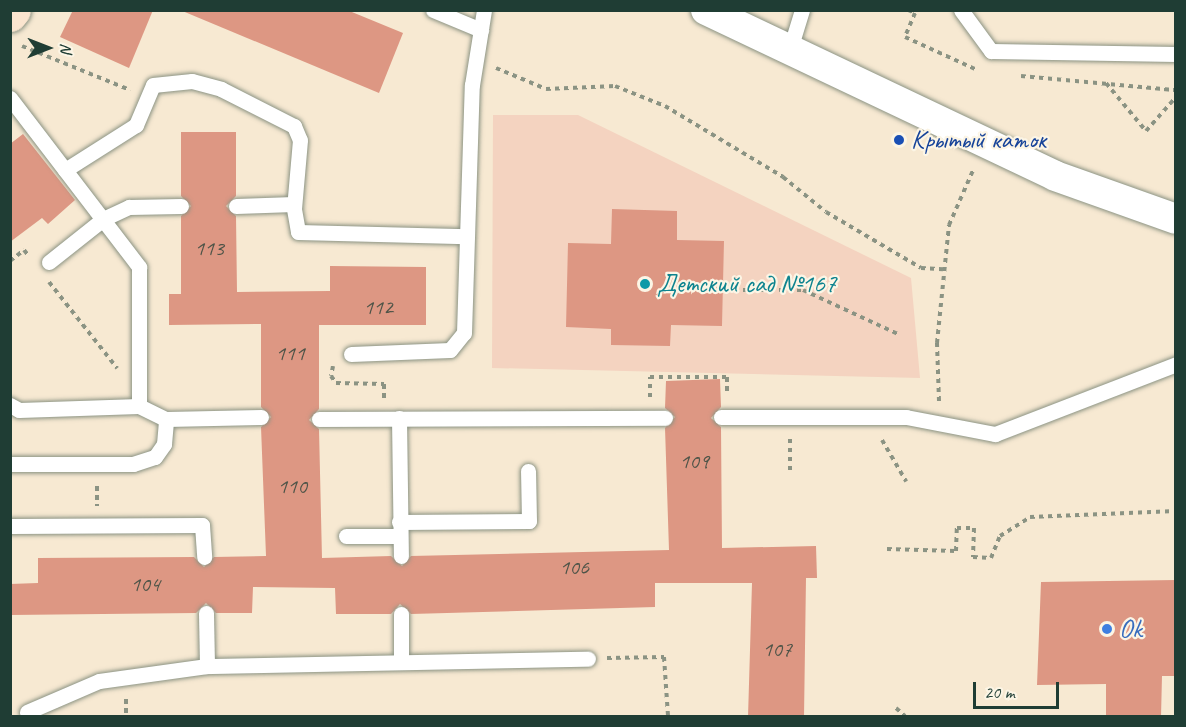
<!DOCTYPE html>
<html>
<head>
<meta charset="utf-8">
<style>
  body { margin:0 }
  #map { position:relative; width:1186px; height:727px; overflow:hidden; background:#f7e9d2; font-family:Caveat,sans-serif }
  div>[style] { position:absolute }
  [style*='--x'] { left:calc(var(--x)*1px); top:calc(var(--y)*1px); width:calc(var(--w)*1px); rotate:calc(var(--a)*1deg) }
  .built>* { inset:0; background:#f4d3c0 }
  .building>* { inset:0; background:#dd9783 }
  .path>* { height:4px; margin-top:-2px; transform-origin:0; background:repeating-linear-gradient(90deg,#8b9383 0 4.5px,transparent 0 9px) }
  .roads { filter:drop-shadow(0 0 2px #8b9383) drop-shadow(0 0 2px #8b9383) }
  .lane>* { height:15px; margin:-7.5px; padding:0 7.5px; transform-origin:7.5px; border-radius:7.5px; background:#fff }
  .street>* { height:30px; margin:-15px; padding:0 15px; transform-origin:15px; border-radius:15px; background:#fff }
  .secondary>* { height:33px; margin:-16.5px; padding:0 16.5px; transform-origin:16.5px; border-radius:16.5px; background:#fbe5cf }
  .dots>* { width:16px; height:16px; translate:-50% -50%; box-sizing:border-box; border:3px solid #fcf5e5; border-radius:50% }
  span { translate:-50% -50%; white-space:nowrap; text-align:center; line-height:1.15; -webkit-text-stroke:4.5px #fcf5e5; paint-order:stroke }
  .number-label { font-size:22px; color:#4e5448 }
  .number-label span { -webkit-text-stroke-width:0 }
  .transit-label { font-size:26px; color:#164399 }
  .left { translate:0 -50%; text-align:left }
  .culture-label { font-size:26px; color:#0d838f }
  .shop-label { font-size:26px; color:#366cbe }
  .frame { position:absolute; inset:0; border:12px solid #1f3d34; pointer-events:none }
  .north { position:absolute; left:18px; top:18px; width:60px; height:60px; -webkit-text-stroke:4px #fcf5e5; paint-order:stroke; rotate:90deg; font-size:16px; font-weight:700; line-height:24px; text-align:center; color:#1f3d34 }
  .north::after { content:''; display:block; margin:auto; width:21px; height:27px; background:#1f3d34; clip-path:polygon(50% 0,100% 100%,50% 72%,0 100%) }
  .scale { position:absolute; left:973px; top:682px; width:86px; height:27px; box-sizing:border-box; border:3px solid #1f3d34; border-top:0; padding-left:8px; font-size:18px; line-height:21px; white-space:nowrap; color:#1f3d34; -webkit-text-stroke:4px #fcf5e5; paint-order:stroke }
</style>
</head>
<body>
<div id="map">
  <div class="built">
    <div style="clip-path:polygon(493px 115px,578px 115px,911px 278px,920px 378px,492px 368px)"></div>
  </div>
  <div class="building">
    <div style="clip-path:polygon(73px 10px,153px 10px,129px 68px,60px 37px)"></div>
    <div style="clip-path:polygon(180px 10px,347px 10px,403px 33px,379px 93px)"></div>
    <div style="clip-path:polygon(181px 132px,236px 132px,236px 196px,226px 206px,236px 216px,237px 292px,330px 291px,330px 266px,426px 267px,426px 325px,319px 325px,319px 409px,309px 420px,319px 429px,322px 558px,391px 556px,402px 566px,411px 556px,669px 550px,665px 428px,675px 417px,665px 408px,666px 381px,720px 379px,721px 407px,711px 418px,721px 427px,722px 548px,816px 546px,817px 578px,806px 578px,804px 717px,748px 717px,752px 583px,655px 583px,655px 607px,411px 614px,400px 604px,391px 614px,336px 614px,335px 588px,253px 587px,252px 613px,216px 613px,206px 603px,196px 613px,10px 615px,10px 584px,38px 583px,38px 558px,194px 557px,204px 567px,214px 557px,266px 556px,261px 427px,271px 417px,261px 407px,261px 324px,169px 325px,169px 294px,181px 294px,181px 216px,191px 206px,181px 196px)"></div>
    <div style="clip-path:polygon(23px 134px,75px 200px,48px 224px,42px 218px,10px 242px,10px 144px)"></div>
    <div style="clip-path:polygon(612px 209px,677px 211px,677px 240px,724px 241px,722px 326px,671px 325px,670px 346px,611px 345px,611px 329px,566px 327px,568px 243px,611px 244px)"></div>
    <div style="clip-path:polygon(1176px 580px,1176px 676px,1162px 676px,1161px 717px,1106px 717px,1106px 684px,1037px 685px,1041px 582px)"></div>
  </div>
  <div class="path">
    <div style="--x:908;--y:10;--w:8;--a:23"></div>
    <div style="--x:915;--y:13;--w:26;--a:113"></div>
    <div style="--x:905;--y:37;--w:77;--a:24.6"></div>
    <div style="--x:22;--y:46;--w:117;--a:22.2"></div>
    <div style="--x:496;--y:68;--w:54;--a:22.8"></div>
    <div style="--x:546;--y:89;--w:69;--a:-2.5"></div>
    <div style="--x:615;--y:86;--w:54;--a:21.8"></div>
    <div style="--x:665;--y:106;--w:138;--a:31"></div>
    <div style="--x:783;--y:177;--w:55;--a:39.1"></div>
    <div style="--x:826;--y:212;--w:110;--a:30.5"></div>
    <div style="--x:921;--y:268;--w:22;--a:3"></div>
    <div style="--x:1021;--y:76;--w:156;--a:5.2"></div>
    <div style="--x:1106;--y:83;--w:62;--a:50.2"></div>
    <div style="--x:1146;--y:131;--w:45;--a:-48.6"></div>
    <div style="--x:10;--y:261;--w:18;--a:-38"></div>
    <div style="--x:24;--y:250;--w:6;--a:51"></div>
    <div style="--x:49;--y:282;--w:110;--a:51.7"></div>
    <div style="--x:734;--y:290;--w:69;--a:0"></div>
    <div style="--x:803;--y:290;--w:107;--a:24.9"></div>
    <div style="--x:333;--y:366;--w:10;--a:101"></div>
    <div style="--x:331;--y:376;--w:9;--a:54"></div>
    <div style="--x:336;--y:383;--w:48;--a:1.2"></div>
    <div style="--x:384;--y:384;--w:15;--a:90"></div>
    <div style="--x:650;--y:397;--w:20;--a:-90"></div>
    <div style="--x:650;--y:377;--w:77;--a:0"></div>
    <div style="--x:727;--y:377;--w:18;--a:90"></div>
    <div style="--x:939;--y:401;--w:58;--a:-92"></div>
    <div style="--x:937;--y:343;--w:119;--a:-84.2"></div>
    <div style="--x:949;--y:225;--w:62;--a:-66.3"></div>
    <div style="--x:790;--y:439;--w:32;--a:90"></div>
    <div style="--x:882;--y:440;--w:48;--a:59.7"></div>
    <div style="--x:97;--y:486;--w:20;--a:90"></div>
    <div style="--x:887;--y:549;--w:69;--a:1.7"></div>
    <div style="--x:956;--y:551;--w:23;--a:-88"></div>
    <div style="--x:957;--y:528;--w:17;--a:0"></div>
    <div style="--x:974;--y:528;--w:29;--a:92"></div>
    <div style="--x:973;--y:557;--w:18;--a:3"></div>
    <div style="--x:991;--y:558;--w:24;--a:-68"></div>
    <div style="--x:1000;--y:536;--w:36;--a:-32"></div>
    <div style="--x:1030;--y:517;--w:146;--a:-2.4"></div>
    <div style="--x:607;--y:658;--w:57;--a:-1"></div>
    <div style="--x:664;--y:657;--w:59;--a:86.1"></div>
    <div style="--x:126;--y:699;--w:17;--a:90"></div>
    <div style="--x:896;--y:708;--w:12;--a:42"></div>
  </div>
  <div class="roads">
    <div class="lane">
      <div style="--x:433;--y:10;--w:52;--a:22.6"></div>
      <div style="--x:961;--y:10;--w:51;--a:53.8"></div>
      <div style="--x:991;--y:51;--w:185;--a:0.9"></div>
      <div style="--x:790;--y:49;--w:41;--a:-72.9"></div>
      <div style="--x:10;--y:98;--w:213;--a:52.6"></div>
      <div style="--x:139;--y:267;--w:139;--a:90"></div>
      <div style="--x:139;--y:406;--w:30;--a:26"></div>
      <div style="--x:166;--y:419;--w:95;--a:-1.2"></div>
      <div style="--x:65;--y:170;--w:84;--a:-32.4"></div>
      <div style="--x:136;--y:125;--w:43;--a:-67"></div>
      <div style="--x:153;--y:85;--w:39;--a:-6"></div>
      <div style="--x:192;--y:81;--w:30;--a:15"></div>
      <div style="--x:221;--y:89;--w:82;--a:26.9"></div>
      <div style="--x:294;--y:126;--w:15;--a:67"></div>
      <div style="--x:300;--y:140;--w:69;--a:95"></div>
      <div style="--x:294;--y:209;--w:23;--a:80"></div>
      <div style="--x:298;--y:232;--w:169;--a:1.4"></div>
      <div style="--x:236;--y:206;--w:58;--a:-2"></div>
      <div style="--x:49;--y:262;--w:69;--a:-38.5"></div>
      <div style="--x:103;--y:219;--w:29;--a:-25"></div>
      <div style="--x:129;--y:207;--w:52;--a:-1.1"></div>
      <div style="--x:351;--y:354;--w:99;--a:-2.3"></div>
      <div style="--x:450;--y:350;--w:22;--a:-51"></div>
      <div style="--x:464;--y:333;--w:248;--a:-88.2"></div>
      <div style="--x:472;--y:85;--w:76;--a:-80.9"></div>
      <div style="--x:10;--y:405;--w:10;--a:29"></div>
      <div style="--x:19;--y:410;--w:120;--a:-1.9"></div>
      <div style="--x:721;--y:417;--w:185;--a:0"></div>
      <div style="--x:906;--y:417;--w:91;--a:10.8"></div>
      <div style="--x:995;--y:434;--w:194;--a:-21.1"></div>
      <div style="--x:399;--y:418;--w:138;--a:89.2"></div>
      <div style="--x:319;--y:419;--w:346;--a:-0.2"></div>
      <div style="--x:10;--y:464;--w:123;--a:0"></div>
      <div style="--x:133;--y:464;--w:23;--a:-18"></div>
      <div style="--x:155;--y:457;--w:16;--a:-55"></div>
      <div style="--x:164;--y:444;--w:25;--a:-85"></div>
      <div style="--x:399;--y:522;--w:130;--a:-0.4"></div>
      <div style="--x:529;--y:521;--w:50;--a:-91.1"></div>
      <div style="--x:10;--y:526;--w:192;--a:-0.3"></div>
      <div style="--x:202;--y:525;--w:32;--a:86"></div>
      <div style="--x:346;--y:536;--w:53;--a:0"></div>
      <div style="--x:206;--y:613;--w:53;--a:88.9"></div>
      <div style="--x:401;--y:614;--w:47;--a:90"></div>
      <div style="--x:27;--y:712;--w:78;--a:-23.3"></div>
      <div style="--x:99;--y:681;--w:109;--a:-7.9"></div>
      <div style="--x:207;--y:666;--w:381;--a:-1.1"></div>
    </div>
    <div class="street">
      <div style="--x:706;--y:10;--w:386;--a:25.4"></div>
      <div style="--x:1055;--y:176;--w:128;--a:19.6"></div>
    </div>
    <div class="secondary">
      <div style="--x:10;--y:15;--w:6;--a:-51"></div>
    </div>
  </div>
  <div class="dots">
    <div style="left:899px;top:140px;background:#1a4fb4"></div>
    <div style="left:645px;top:284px;background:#0f9aa8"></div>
    <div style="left:1107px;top:629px;background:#3f7fe0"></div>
  </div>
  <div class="number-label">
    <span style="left:209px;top:249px">113</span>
    <span style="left:378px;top:308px">112</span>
    <span style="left:290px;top:354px">111</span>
    <span style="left:694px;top:462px">109</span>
    <span style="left:292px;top:487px">110</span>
    <span style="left:574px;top:568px">106</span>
    <span style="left:145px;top:585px">104</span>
    <span style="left:777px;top:650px">107</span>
  </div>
  <div class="transit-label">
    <span class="left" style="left:911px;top:140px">Крытый каток</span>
  </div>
  <div class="culture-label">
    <span class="left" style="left:657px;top:284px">Детский сад №167</span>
  </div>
  <div class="shop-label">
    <span class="left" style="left:1119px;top:629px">Ok</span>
  </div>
  <div class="frame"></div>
  <div class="north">N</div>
  <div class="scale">20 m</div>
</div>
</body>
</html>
